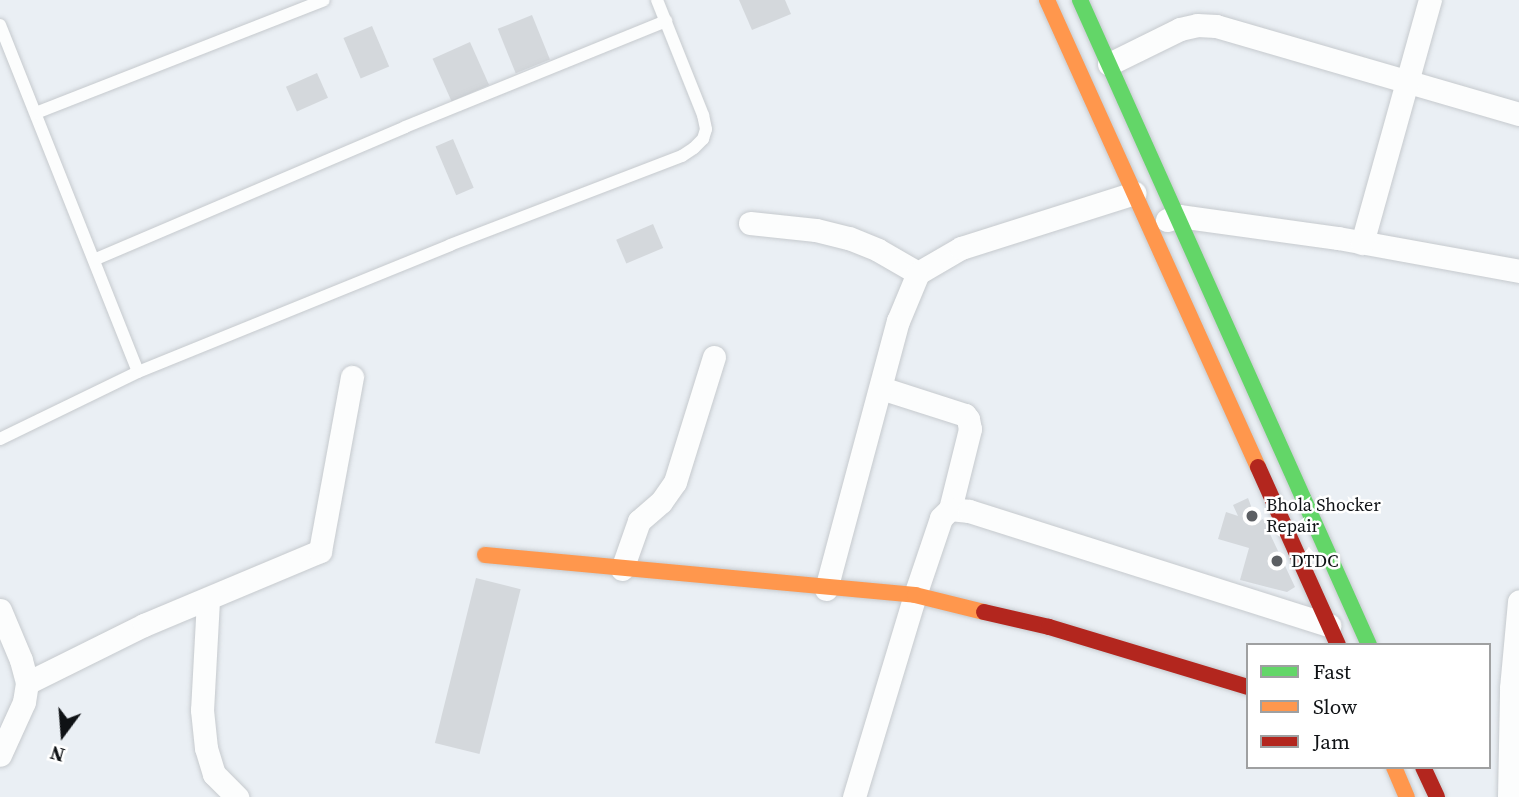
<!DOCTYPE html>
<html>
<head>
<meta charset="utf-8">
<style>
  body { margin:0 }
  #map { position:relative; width:1519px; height:797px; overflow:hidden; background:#eaeff4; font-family:"Source Serif 4",serif }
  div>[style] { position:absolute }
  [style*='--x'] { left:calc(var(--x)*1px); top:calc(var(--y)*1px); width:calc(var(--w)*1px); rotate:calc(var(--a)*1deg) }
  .building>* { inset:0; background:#d4d8dc; transform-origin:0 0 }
  .roads { filter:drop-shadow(0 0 2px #c6cace) drop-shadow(0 0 2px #c6cace) }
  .lane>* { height:12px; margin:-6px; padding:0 6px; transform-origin:6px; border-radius:6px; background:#fcfdfd }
  .street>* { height:23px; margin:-11.5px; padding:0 11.5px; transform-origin:11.5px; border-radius:11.5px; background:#fcfdfd }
  .fast>* { height:16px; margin:-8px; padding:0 8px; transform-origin:8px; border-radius:8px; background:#63d668 }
  .slow>* { height:16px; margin:-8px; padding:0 8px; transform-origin:8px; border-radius:8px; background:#ff974d }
  .jam>* { height:16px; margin:-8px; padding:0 8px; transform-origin:8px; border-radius:8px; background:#b3261e }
  .dots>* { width:19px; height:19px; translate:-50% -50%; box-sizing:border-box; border:4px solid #fff; border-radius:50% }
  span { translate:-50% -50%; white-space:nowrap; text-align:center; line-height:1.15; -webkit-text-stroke:5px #fff; paint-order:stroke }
  .poi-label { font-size:18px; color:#0f1215 }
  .left { translate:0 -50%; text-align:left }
  .legend { position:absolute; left:1246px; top:643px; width:245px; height:126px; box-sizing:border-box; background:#fff; border:2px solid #9fa0a1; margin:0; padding:9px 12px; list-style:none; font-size:21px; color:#0f1215 }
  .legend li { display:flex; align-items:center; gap:14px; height:35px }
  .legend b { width:35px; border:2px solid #9fa0a1 }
  .north { position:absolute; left:28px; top:699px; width:70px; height:70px; -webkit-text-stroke:5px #fff; paint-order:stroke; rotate:196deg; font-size:19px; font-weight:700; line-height:28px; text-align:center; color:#0f1215 }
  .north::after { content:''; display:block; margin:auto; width:24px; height:32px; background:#0f1215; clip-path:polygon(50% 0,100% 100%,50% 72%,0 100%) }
</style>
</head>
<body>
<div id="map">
  <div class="building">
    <div style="clip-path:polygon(739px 0,785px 0,791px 14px,752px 30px)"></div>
    <div style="left:532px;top:15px;width:48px;height:37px;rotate:68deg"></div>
    <div style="left:372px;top:26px;width:44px;height:31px;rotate:67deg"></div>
    <div style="left:470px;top:42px;width:47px;height:41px;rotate:66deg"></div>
    <div style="left:317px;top:73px;width:27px;height:34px;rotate:66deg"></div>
    <div style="left:453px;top:139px;width:53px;height:19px;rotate:67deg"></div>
    <div style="left:653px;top:224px;width:26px;height:40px;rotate:67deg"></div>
    <div style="clip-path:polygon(1248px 498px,1257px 522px,1263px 519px,1295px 587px,1287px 592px,1240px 580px,1249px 548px,1218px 539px,1226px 512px,1238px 516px,1233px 505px)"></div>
    <div style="left:476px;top:578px;width:46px;height:170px;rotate:14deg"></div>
  </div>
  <div class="roads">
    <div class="lane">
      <div style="--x:0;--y:25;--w:373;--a:68.3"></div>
      <div style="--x:36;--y:113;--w:309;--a:-21.4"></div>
      <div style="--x:96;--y:259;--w:336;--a:-23.1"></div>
      <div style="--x:405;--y:127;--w:282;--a:-22.1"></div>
      <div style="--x:0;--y:439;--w:153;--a:-25.9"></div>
      <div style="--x:138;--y:372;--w:337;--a:-22.1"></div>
      <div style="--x:450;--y:245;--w:248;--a:-21"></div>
      <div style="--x:682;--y:156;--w:14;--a:-34"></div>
      <div style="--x:694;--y:148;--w:13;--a:-45"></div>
      <div style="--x:703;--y:139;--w:10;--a:-73"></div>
      <div style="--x:706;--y:129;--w:14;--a:-102"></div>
      <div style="--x:703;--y:115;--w:124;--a:-111.8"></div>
    </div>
    <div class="street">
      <div style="--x:1109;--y:64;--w:79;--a:-26.2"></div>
      <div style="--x:1180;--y:29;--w:17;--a:-13"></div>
      <div style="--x:1197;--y:25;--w:19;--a:3"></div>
      <div style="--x:1216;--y:26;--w:316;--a:16.2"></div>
      <div style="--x:1167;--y:220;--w:13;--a:-18"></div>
      <div style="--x:1179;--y:216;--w:161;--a:7.9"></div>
      <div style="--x:1338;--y:238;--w:184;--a:10.3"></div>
      <div style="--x:750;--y:223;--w:66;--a:6.1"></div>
      <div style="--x:816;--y:230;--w:34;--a:14"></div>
      <div style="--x:849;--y:238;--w:31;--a:22"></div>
      <div style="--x:878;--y:250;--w:46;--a:29.9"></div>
      <div style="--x:1362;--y:243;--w:252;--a:-74.4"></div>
      <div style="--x:881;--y:388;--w:88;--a:17.8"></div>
      <div style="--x:965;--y:415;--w:5;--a:53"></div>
      <div style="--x:968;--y:419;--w:10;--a:79"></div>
      <div style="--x:970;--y:429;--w:82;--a:104"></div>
      <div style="--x:622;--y:569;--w:51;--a:-70.5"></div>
      <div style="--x:639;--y:521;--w:29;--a:-41"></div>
      <div style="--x:661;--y:502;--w:24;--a:-55"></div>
      <div style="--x:675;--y:482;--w:131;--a:-72.7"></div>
      <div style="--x:826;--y:589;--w:278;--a:-75"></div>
      <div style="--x:898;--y:321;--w:52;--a:-67.4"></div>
      <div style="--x:918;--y:273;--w:50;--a:-30.2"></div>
      <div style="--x:961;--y:248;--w:182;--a:-17.6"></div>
      <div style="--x:208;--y:600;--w:110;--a:93.1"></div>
      <div style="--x:202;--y:710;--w:38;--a:84"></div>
      <div style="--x:206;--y:748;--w:27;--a:73"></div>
      <div style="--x:214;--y:774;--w:33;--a:45"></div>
      <div style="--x:0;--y:610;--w:54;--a:67.2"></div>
      <div style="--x:21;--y:660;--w:24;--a:75"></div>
      <div style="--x:27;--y:683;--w:19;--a:99"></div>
      <div style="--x:24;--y:702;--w:58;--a:114.4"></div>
      <div style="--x:27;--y:683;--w:131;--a:-26.4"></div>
      <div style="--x:144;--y:625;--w:191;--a:-22.8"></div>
      <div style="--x:320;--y:551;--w:177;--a:-79.6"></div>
      <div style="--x:854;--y:797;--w:211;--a:-73.2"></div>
      <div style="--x:915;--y:595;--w:81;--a:-71.3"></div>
      <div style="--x:941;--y:518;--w:13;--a:-45"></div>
      <div style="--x:950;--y:509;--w:19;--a:6"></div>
      <div style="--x:969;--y:511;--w:378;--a:17.6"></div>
      <div style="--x:1509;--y:797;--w:109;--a:-88.9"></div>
      <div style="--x:1511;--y:688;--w:87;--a:-84.7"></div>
    </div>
    <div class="fast">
      <div style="--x:1080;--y:0;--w:707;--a:65.86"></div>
    </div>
    <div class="slow">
      <div style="--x:1047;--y:0;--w:512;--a:65.69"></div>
      <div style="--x:485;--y:555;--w:432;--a:5.3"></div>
      <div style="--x:915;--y:595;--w:71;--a:13.8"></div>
      <div style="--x:1394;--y:767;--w:33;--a:67"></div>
    </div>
    <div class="jam">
      <div style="--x:1258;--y:467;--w:195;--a:65.8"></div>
      <div style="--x:984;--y:612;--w:67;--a:13"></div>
      <div style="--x:1049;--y:627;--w:208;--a:16.8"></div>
      <div style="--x:1423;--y:767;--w:33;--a:65"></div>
    </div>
  </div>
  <div class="dots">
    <div style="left:1252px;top:516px;background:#5c5f63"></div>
    <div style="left:1277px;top:561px;background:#5c5f63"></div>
  </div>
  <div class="poi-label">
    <span class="left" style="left:1266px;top:516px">Bhola Shocker<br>Repair</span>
    <span class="left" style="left:1291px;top:561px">DTDC</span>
  </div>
  <ul class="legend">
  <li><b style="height:9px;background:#63d668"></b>Fast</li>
  <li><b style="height:9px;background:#ff974d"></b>Slow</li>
  <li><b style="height:9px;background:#b3261e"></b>Jam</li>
  </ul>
  <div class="north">N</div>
</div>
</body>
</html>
